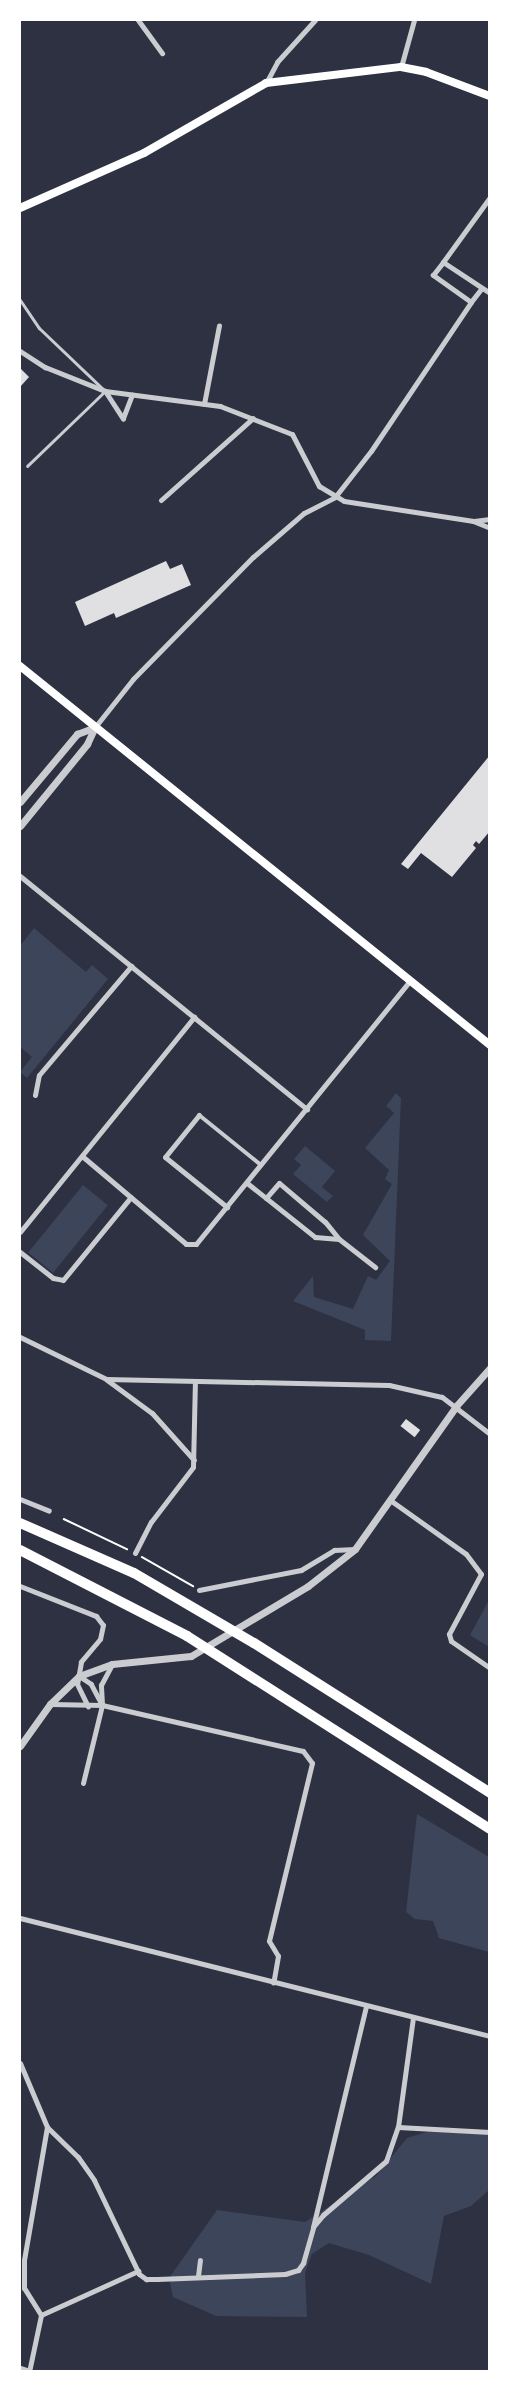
<!DOCTYPE html>
<html>
<head>
<meta charset="utf-8">
<style>
  body { margin:0 }
  #map { position:relative; width:509px; height:2391px; overflow:hidden; background:#2d3142; font-family:Arial,sans-serif }
  div>[style] { position:absolute }
  [style*='--x'] { left:calc(var(--x)*1px); top:calc(var(--y)*1px); width:calc(var(--w)*1px); rotate:calc(var(--a)*1deg) }
  .green>* { inset:0; background:#3c4559; transform-origin:0 0 }
  .building>* { inset:0; background:#e0e0e3; transform-origin:0 0 }
  .path>* { height:1.5px; margin:-0.75px; padding:0 0.75px; transform-origin:0.75px; border-radius:0.75px; background:#fff }
  .service>* { height:3px; margin:-1.5px; padding:0 1.5px; transform-origin:1.5px; border-radius:1.5px; background:#caccd0 }
  .pedestrian>* { height:4px; margin:-2px; padding:0 2px; transform-origin:2px; border-radius:2px; background:#caccd0 }
  .minor>* { height:5px; margin:-2.5px; padding:0 2.5px; transform-origin:2.5px; border-radius:2.5px; background:#caccd0 }
  .tertiary>* { height:7px; margin:-3.5px; padding:0 3.5px; transform-origin:3.5px; border-radius:3.5px; background:#caccd0 }
  .secondary>* { height:8px; margin:-4px; padding:0 4px; transform-origin:4px; border-radius:4px; background:#fff }
  .primary>* { height:8px; margin:-4px; padding:0 4px; transform-origin:4px; border-radius:4px; background:#fff }
  .motorway>* { height:10px; margin:-5px; padding:0 5px; transform-origin:5px; border-radius:5px; background:#fff }
  span { translate:-50% -50%; white-space:nowrap; text-align:center; line-height:1.15; -webkit-text-stroke:4.5px #fff; paint-order:stroke }
  .frame { position:absolute; inset:0; border:21px solid #fff; pointer-events:none }
</style>
</head>
<body>
<div id="map">
  <div class="green">
    <div style="clip-path:polygon(34px 928px,86px 972px,92px 965px,108px 979px,27px 1078px,20px 1072px,32px 1057px,20px 1047px,20px 946px)"></div>
    <div style="clip-path:polygon(396px 1093px,401px 1098px,391px 1341px,365px 1340px,365px 1330px,293px 1301px,313px 1276px,314px 1297px,353px 1309px,368px 1276px,376px 1280px,390px 1261px,363px 1235px,392px 1184px,385px 1179px,389px 1170px,365px 1148px,394px 1113px,386px 1106px)"></div>
    <div style="clip-path:polygon(305px 1146px,335px 1171px,322px 1187px,333px 1196px,327px 1202px,293px 1174px,301px 1165px,294px 1159px)"></div>
    <div style="left:83px;top:1185px;width:32px;height:87px;rotate:39deg"></div>
    <div style="clip-path:polygon(489px 1600px,489px 1647px,470px 1635px)"></div>
    <div style="clip-path:polygon(417px 1814px,489px 1857px,489px 1952px,439px 1938px,433px 1921px,415px 1919px,406px 1912px)"></div>
    <div style="clip-path:polygon(465px 2129px,489px 2135px,489px 2190px,471px 2206px,444px 2216px,431px 2284px,369px 2255px,329px 2243px,312px 2254px,305px 2273px,307px 2317px,216px 2316px,173px 2297px,169px 2278px,217px 2210px,305px 2222px,376px 2176px,407px 2138px,427px 2132px)"></div>
  </div>
  <div class="building">
    <div style="clip-path:polygon(20px 368px,29px 377px,20px 387px)"></div>
    <div style="clip-path:polygon(166px 561px,170px 569px,182px 564px,191px 585px,116px 618px,114px 613px,85px 626px,75px 602px)"></div>
    <div style="clip-path:polygon(490px 755px,490px 831px,479px 844px,476px 841px,473px 845px,476px 848px,452px 877px,421px 853px,408px 869px,401px 864px)"></div>
    <div style="left:406px;top:1419px;width:18px;height:9px;rotate:38deg"></div>
  </div>
  <div class="path">
    <div style="--x:64;--y:1519;--w:70;--a:25.5"></div>
    <div style="--x:142;--y:1557;--w:59;--a:29.6"></div>
  </div>
  <div class="service">
    <div style="--x:20;--y:300;--w:34;--a:56"></div>
    <div style="--x:39;--y:328;--w:91;--a:43.7"></div>
    <div style="--x:105;--y:391;--w:108;--a:136.1"></div>
  </div>
  <div class="pedestrian">
    <div style="--x:199;--y:1115;--w:80;--a:38.9"></div>
  </div>
  <div class="minor">
    <div style="--x:138;--y:20;--w:41;--a:54"></div>
    <div style="--x:401;--y:67;--w:49;--a:-74.5"></div>
    <div style="--x:266;--y:83;--w:24;--a:-62"></div>
    <div style="--x:277;--y:62;--w:57;--a:-47.9"></div>
    <div style="--x:443;--y:262;--w:80;--a:-54.1"></div>
    <div style="--x:481;--y:289;--w:16;--a:128"></div>
    <div style="--x:471;--y:302;--w:47;--a:-144.6"></div>
    <div style="--x:433;--y:275;--w:16;--a:-52"></div>
    <div style="--x:443;--y:262;--w:56;--a:33.4"></div>
    <div style="--x:20;--y:351;--w:30;--a:33"></div>
    <div style="--x:45;--y:367;--w:65;--a:21.8"></div>
    <div style="--x:105;--y:391;--w:116;--a:7.4"></div>
    <div style="--x:220;--y:406;--w:77;--a:21.3"></div>
    <div style="--x:292;--y:434;--w:59;--a:62.6"></div>
    <div style="--x:319;--y:486;--w:29;--a:31"></div>
    <div style="--x:344;--y:501;--w:131;--a:8.8"></div>
    <div style="--x:473;--y:521;--w:18;--a:22"></div>
    <div style="--x:105;--y:391;--w:33;--a:57"></div>
    <div style="--x:204;--y:404;--w:80;--a:-79.2"></div>
    <div style="--x:123;--y:418;--w:25;--a:-69"></div>
    <div style="--x:161;--y:500;--w:123;--a:-41.7"></div>
    <div style="--x:474;--y:521;--w:16;--a:-7"></div>
    <div style="--x:95;--y:727;--w:61;--a:-51.6"></div>
    <div style="--x:133;--y:679;--w:171;--a:-45.5"></div>
    <div style="--x:253;--y:557;--w:67;--a:-40.8"></div>
    <div style="--x:304;--y:513;--w:35;--a:-27"></div>
    <div style="--x:335;--y:497;--w:58;--a:-52"></div>
    <div style="--x:371;--y:451;--w:179;--a:-56.1"></div>
    <div style="--x:20;--y:876;--w:370;--a:39.1"></div>
    <div style="--x:35;--y:1095;--w:20;--a:-79"></div>
    <div style="--x:39;--y:1075;--w:143;--a:-49.8"></div>
    <div style="--x:199;--y:1115;--w:54;--a:129"></div>
    <div style="--x:165;--y:1157;--w:80;--a:38.9"></div>
    <div style="--x:82;--y:1156;--w:136;--a:40.2"></div>
    <div style="--x:186;--y:1244;--w:10;--a:0"></div>
    <div style="--x:196;--y:1244;--w:339;--a:-50.9"></div>
    <div style="--x:247;--y:1183;--w:87;--a:38.5"></div>
    <div style="--x:315;--y:1237;--w:24;--a:5"></div>
    <div style="--x:339;--y:1239;--w:22;--a:-129"></div>
    <div style="--x:325;--y:1222;--w:60;--a:-139.7"></div>
    <div style="--x:279;--y:1183;--w:20;--a:131"></div>
    <div style="--x:20;--y:1232;--w:277;--a:-51"></div>
    <div style="--x:339;--y:1239;--w:46;--a:37.9"></div>
    <div style="--x:20;--y:1252;--w:42;--a:38.2"></div>
    <div style="--x:53;--y:1278;--w:10;--a:11"></div>
    <div style="--x:63;--y:1280;--w:107;--a:-50.7"></div>
    <div style="--x:20;--y:1337;--w:96;--a:26"></div>
    <div style="--x:106;--y:1379;--w:283;--a:1.2"></div>
    <div style="--x:389;--y:1385;--w:54;--a:12.8"></div>
    <div style="--x:442;--y:1397;--w:61;--a:37.6"></div>
    <div style="--x:107;--y:1380;--w:56;--a:36.3"></div>
    <div style="--x:152;--y:1413;--w:63;--a:48.2"></div>
    <div style="--x:20;--y:1499;--w:31;--a:22"></div>
    <div style="--x:390;--y:1500;--w:93;--a:35.4"></div>
    <div style="--x:466;--y:1554;--w:25;--a:53"></div>
    <div style="--x:481;--y:1574;--w:68;--a:118.1"></div>
    <div style="--x:449;--y:1634;--w:7;--a:74"></div>
    <div style="--x:451;--y:1641;--w:47;--a:34.7"></div>
    <div style="--x:135;--y:1553;--w:35;--a:-63"></div>
    <div style="--x:151;--y:1522;--w:69;--a:-52.6"></div>
    <div style="--x:193;--y:1467;--w:85;--a:-88.7"></div>
    <div style="--x:20;--y:1586;--w:82;--a:21.5"></div>
    <div style="--x:96;--y:1616;--w:11;--a:52"></div>
    <div style="--x:103;--y:1625;--w:14;--a:102"></div>
    <div style="--x:100;--y:1639;--w:30;--a:130"></div>
    <div style="--x:81;--y:1662;--w:22;--a:100"></div>
    <div style="--x:77;--y:1684;--w:25;--a:64"></div>
    <div style="--x:199;--y:1590;--w:104;--a:-11.1"></div>
    <div style="--x:301;--y:1570;--w:39;--a:-31"></div>
    <div style="--x:334;--y:1550;--w:21;--a:-3"></div>
    <div style="--x:51;--y:1704;--w:51;--a:1.1"></div>
    <div style="--x:102;--y:1705;--w:24;--a:-118"></div>
    <div style="--x:91;--y:1684;--w:14;--a:-146"></div>
    <div style="--x:102;--y:1705;--w:206;--a:12.9"></div>
    <div style="--x:303;--y:1751;--w:15;--a:53"></div>
    <div style="--x:312;--y:1763;--w:183;--a:103.6"></div>
    <div style="--x:269;--y:1941;--w:17;--a:59"></div>
    <div style="--x:278;--y:1956;--w:27;--a:100"></div>
    <div style="--x:83;--y:1783;--w:80;--a:-76.3"></div>
    <div style="--x:102;--y:1705;--w:20;--a:-93"></div>
    <div style="--x:101;--y:1685;--w:24;--a:-62"></div>
    <div style="--x:20;--y:1918;--w:485;--a:14.1"></div>
    <div style="--x:20;--y:2063;--w:69;--a:67.1"></div>
    <div style="--x:47;--y:2127;--w:43;--a:44.1"></div>
    <div style="--x:78;--y:2157;--w:28;--a:55"></div>
    <div style="--x:94;--y:2180;--w:104;--a:64.4"></div>
    <div style="--x:139;--y:2274;--w:9;--a:36"></div>
    <div style="--x:146;--y:2279;--w:11;--a:0"></div>
    <div style="--x:157;--y:2279;--w:128;--a:-2.2"></div>
    <div style="--x:285;--y:2274;--w:14;--a:-17"></div>
    <div style="--x:298;--y:2270;--w:9;--a:-54"></div>
    <div style="--x:303;--y:2263;--w:37;--a:-74"></div>
    <div style="--x:313;--y:2227;--w:16;--a:-50"></div>
    <div style="--x:323;--y:2215;--w:83;--a:-40.6"></div>
    <div style="--x:386;--y:2161;--w:36;--a:-71"></div>
    <div style="--x:398;--y:2127;--w:110;--a:-82.2"></div>
    <div style="--x:398;--y:2127;--w:92;--a:3.1"></div>
    <div style="--x:313;--y:2227;--w:226;--a:-76.5"></div>
    <div style="--x:198;--y:2276;--w:16;--a:-83"></div>
    <div style="--x:41;--y:2315;--w:32;--a:-122"></div>
    <div style="--x:24;--y:2288;--w:28;--a:-90"></div>
    <div style="--x:24;--y:2260;--w:135;--a:-80.2"></div>
    <div style="--x:41;--y:2315;--w:107;--a:-24.4"></div>
    <div style="--x:20;--y:2368;--w:10;--a:17"></div>
    <div style="--x:29;--y:2372;--w:58;--a:-78.1"></div>
  </div>
  <div class="tertiary">
    <div style="--x:20;--y:802;--w:89;--a:-50"></div>
    <div style="--x:77;--y:734;--w:19;--a:-21"></div>
    <div style="--x:20;--y:826;--w:106;--a:-50.7"></div>
    <div style="--x:87;--y:744;--w:19;--a:-65"></div>
    <div style="--x:20;--y:1746;--w:52;--a:-54.5"></div>
    <div style="--x:50;--y:1704;--w:40;--a:-44"></div>
    <div style="--x:79;--y:1676;--w:35;--a:-20"></div>
    <div style="--x:112;--y:1664;--w:79;--a:-5.8"></div>
    <div style="--x:191;--y:1656;--w:136;--a:-30.9"></div>
    <div style="--x:308;--y:1586;--w:60;--a:-38.2"></div>
    <div style="--x:355;--y:1549;--w:176;--a:-54.7"></div>
    <div style="--x:457;--y:1405;--w:50;--a:-48.3"></div>
  </div>
  <div class="secondary">
    <div style="--x:20;--y:208;--w:136;--a:-23.9"></div>
    <div style="--x:144;--y:153;--w:141;--a:-29.8"></div>
    <div style="--x:266;--y:83;--w:136;--a:-6.8"></div>
    <div style="--x:401;--y:67;--w:25;--a:11"></div>
    <div style="--x:426;--y:72;--w:68;--a:20.6"></div>
  </div>
  <div class="primary">
    <div style="--x:20;--y:666;--w:604;--a:38.88"></div>
  </div>
  <div class="motorway">
    <div style="--x:20;--y:1523;--w:124;--a:23.7"></div>
    <div style="--x:134;--y:1573;--w:139;--a:30.3"></div>
    <div style="--x:254;--y:1643;--w:280;--a:32.4"></div>
    <div style="--x:20;--y:1550;--w:188;--a:27.2"></div>
    <div style="--x:187;--y:1636;--w:359;--a:32.5"></div>
  </div>
  <div class="frame"></div>
</div>
</body>
</html>
